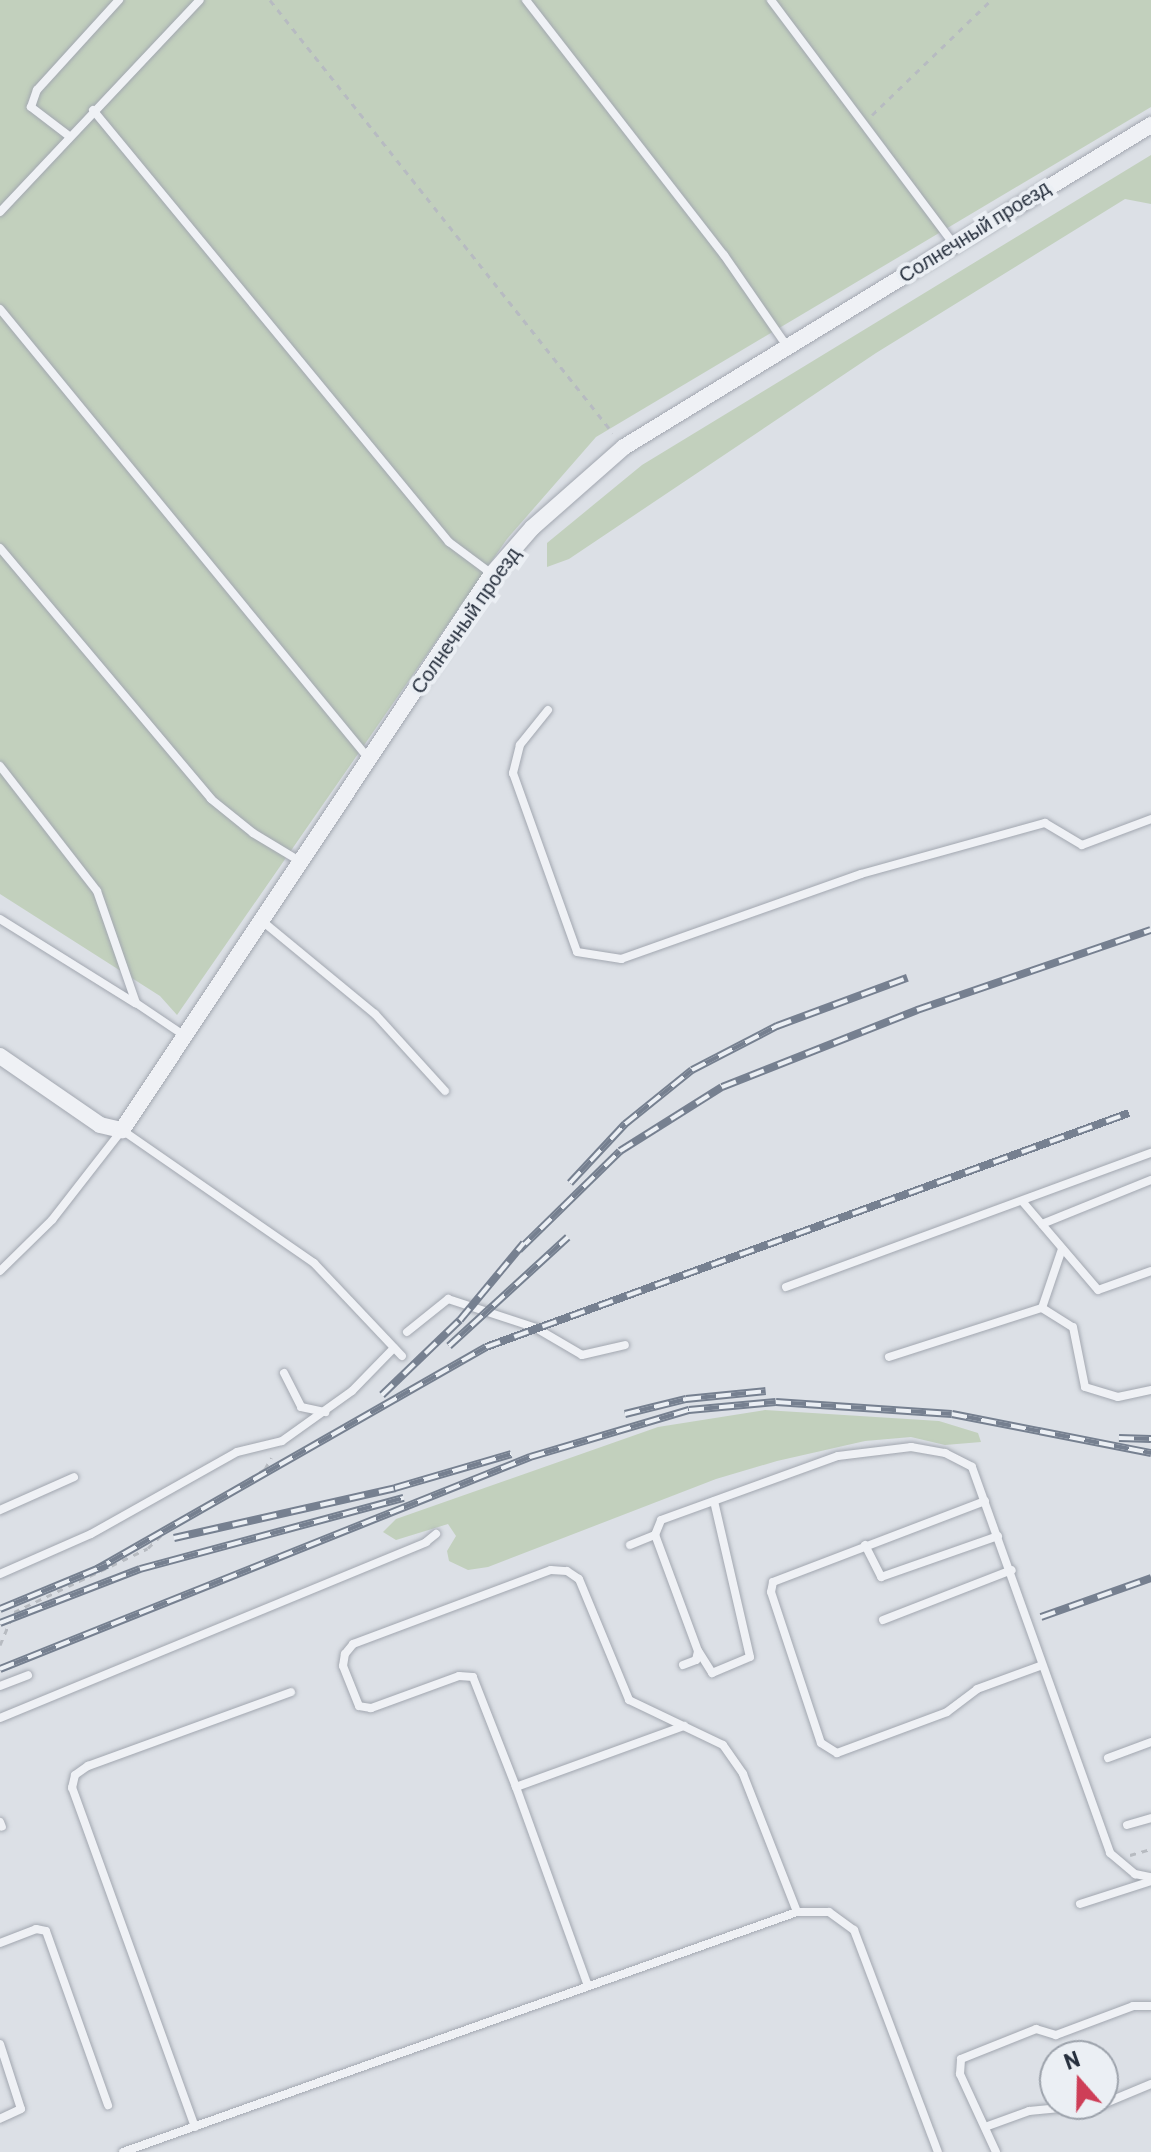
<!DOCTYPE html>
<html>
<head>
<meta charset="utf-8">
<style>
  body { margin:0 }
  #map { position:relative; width:1151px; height:2152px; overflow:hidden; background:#dce0e6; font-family:Barlow,sans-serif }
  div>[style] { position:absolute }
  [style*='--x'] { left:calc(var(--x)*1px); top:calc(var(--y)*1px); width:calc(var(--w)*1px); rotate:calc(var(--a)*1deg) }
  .green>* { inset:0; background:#c2d0bd }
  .path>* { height:3px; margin-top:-1.5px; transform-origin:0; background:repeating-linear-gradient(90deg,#b7bbc1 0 6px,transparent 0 12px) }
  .roads { filter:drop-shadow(0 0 2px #a2a7b0) drop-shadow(0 0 2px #a2a7b0) }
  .lane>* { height:8px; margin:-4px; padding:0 4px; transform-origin:4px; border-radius:4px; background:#eff1f5 }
  .street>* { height:16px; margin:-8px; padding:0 8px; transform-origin:8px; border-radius:8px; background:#eff1f5 }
  .rail>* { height:8px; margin-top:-4px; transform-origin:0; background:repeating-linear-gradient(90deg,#ebeff4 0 15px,#768090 0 30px); box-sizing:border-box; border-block:2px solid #768090 }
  span { translate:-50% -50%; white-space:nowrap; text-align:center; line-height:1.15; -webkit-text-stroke:8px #ebeff4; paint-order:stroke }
  .street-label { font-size:20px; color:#262f3d }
  .north { position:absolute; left:1039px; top:2040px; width:80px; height:80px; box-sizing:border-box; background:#ebeff4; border:2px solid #9ca2ab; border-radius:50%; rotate:340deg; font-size:22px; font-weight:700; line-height:32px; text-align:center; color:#262f3d }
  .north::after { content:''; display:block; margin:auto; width:28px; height:36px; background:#ce3e57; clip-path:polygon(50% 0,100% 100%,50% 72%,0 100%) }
</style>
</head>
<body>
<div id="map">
  <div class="green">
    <div style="clip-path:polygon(0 0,1151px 0,1151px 107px,596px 437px,507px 539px,177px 1015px,160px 996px,0 894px)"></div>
    <div style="clip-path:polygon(1151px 155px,1151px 204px,1125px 199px,876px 353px,569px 559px,547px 567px,547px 543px,642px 465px)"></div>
    <div style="clip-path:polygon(765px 1410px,939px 1421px,978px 1433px,981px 1442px,945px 1445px,911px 1437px,865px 1441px,777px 1461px,716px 1479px,488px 1567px,468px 1570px,449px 1561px,447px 1551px,456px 1536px,448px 1524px,396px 1540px,383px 1532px,396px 1519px,658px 1427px)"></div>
  </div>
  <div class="path">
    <div style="--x:270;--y:0;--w:552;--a:51.62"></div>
    <div style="--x:872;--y:115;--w:165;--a:-44"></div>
    <div style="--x:0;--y:1645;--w:36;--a:-67"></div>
    <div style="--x:14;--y:1612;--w:148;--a:-25.5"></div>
    <div style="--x:148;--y:1548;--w:28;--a:-44"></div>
    <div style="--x:168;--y:1529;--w:114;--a:-31.7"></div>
    <div style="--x:265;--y:1469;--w:13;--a:-61"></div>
    <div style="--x:1130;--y:1855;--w:22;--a:-16"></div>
  </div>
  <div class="roads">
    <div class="lane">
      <div style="--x:526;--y:0;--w:323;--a:52.2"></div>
      <div style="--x:724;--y:255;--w:109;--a:55.4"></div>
      <div style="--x:771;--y:0;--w:306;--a:53.2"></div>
      <div style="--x:93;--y:110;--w:560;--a:50.51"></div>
      <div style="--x:449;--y:542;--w:54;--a:36.7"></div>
      <div style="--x:69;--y:136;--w:48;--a:-142.7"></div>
      <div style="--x:31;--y:107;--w:18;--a:-71"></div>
      <div style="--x:37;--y:90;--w:122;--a:-47.7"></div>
      <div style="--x:0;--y:212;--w:291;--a:-46.7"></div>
      <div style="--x:0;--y:309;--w:582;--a:50.65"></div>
      <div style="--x:0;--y:548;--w:328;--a:49.9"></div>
      <div style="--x:211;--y:799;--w:54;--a:39"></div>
      <div style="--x:253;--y:833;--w:56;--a:31.1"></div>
      <div style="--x:548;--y:710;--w:45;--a:128.7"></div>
      <div style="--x:520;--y:745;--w:29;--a:104"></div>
      <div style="--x:513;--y:773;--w:190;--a:70.3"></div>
      <div style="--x:577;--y:952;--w:45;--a:9"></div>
      <div style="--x:621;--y:959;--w:255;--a:-19.5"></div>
      <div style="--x:861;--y:874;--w:191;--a:-15.5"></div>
      <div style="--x:1045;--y:823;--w:43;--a:30.7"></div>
      <div style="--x:1082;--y:845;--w:74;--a:-20.6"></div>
      <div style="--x:0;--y:766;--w:158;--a:52.2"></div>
      <div style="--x:97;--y:891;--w:119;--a:70.8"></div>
      <div style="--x:136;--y:1003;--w:55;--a:34"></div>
      <div style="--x:0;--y:919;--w:159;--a:31.9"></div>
      <div style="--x:262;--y:921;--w:146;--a:39.5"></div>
      <div style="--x:375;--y:1014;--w:104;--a:47.7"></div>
      <div style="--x:1022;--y:1201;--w:117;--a:49.5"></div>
      <div style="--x:1098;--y:1290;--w:56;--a:-19.7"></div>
      <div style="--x:1042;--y:1224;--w:118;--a:-22"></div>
      <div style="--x:0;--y:1271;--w:73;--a:-44.4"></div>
      <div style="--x:52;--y:1220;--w:114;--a:-52.1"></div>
      <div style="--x:122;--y:1130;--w:234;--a:34.7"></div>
      <div style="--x:314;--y:1263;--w:128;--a:46.6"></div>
      <div style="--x:786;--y:1287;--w:389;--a:-20.2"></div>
      <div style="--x:1042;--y:1308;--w:36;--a:32"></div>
      <div style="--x:1073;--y:1327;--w:61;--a:78.7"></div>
      <div style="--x:1085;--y:1387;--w:34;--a:17"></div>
      <div style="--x:1118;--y:1397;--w:34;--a:-12"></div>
      <div style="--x:407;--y:1332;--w:53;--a:-38.8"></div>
      <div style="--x:448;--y:1299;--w:93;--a:18.2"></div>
      <div style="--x:536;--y:1328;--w:53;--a:30.4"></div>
      <div style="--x:582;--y:1355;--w:44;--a:-13.1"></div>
      <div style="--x:889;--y:1357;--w:161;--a:-17.8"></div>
      <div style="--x:1042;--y:1308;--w:62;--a:-71.3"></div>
      <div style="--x:284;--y:1373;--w:38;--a:63"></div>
      <div style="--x:301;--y:1407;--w:25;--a:12"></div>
      <div style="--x:985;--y:1501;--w:227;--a:159.1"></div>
      <div style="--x:773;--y:1582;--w:10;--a:101"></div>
      <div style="--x:771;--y:1592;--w:159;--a:71.7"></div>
      <div style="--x:821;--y:1743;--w:19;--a:32"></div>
      <div style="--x:837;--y:1753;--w:117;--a:-20.4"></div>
      <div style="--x:947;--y:1712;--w:38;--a:-37"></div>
      <div style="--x:977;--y:1689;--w:67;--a:-20.1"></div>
      <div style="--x:0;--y:1510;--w:81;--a:-24"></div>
      <div style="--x:630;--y:1545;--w:27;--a:-22"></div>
      <div style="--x:865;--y:1545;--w:36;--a:63"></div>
      <div style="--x:881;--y:1577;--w:124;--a:-19.3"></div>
      <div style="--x:0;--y:1574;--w:99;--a:-23.7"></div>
      <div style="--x:91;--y:1534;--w:167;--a:-29.3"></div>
      <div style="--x:237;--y:1452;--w:46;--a:-13.7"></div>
      <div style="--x:282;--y:1441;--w:86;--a:-35.5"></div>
      <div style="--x:352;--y:1391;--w:60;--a:-45.7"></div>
      <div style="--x:883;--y:1620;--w:138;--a:-21.2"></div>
      <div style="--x:699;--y:1652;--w:25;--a:58"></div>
      <div style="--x:712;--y:1673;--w:41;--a:-22.8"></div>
      <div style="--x:750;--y:1657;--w:160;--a:-103"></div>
      <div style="--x:683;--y:1665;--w:14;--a:-21"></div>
      <div style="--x:696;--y:1660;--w:9;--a:-77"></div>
      <div style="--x:698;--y:1651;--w:124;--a:-110.3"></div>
      <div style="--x:655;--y:1535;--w:16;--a:-68"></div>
      <div style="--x:661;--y:1520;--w:188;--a:-19.9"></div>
      <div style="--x:838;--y:1456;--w:74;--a:-7"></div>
      <div style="--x:911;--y:1447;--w:35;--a:10"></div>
      <div style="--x:945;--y:1453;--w:30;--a:27"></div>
      <div style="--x:972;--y:1467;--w:410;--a:70.3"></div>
      <div style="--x:1110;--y:1853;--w:33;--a:40"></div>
      <div style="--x:1135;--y:1874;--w:16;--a:11"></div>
      <div style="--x:0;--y:1686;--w:30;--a:-21"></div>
      <div style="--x:0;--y:1718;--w:461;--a:-22.4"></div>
      <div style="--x:426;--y:1542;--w:13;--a:-39"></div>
      <div style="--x:1108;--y:1758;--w:46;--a:-20.4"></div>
      <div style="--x:516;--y:1787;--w:118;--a:-111.4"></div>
      <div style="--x:473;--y:1677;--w:14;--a:-176"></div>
      <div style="--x:459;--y:1676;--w:94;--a:160"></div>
      <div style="--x:371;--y:1708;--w:12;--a:-171"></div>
      <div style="--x:359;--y:1706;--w:43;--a:-111.8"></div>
      <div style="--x:343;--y:1666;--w:12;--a:-81"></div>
      <div style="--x:345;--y:1654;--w:13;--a:-51"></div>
      <div style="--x:353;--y:1644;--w:211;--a:-20.5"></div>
      <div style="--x:551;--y:1570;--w:16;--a:4"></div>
      <div style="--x:567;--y:1571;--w:14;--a:34"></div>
      <div style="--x:579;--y:1579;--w:131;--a:67.5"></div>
      <div style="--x:629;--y:1700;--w:104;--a:25.6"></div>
      <div style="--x:723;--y:1745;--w:35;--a:55"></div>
      <div style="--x:743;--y:1774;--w:148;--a:68.6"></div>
      <div style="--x:797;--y:1912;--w:32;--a:0"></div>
      <div style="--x:829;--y:1912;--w:31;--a:36"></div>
      <div style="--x:854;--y:1930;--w:237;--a:69.3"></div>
      <div style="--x:0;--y:1822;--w:5;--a:68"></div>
      <div style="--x:1127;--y:1825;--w:25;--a:-16"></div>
      <div style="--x:1080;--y:1904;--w:75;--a:-17.9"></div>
      <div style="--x:0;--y:1943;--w:39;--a:-21"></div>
      <div style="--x:36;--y:1929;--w:10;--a:11"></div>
      <div style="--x:46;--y:1931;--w:185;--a:70.4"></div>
      <div style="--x:588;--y:1986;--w:212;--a:-109.9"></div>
      <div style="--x:516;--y:1787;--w:179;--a:-20"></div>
      <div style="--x:0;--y:2044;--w:68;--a:72.1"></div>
      <div style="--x:21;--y:2109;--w:23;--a:155"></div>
      <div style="--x:1103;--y:2104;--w:52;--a:-22.6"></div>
      <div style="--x:195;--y:2127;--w:361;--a:-109.9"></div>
      <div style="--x:72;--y:1788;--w:13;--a:-77"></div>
      <div style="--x:75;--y:1775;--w:16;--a:-35"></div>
      <div style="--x:88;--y:1766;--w:216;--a:-20"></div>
      <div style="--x:985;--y:2127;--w:47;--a:-20"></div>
      <div style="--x:1029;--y:2111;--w:73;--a:-5.5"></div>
      <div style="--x:123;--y:2152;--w:715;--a:-19.6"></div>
      <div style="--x:996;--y:2152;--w:86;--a:-114.8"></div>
      <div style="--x:960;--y:2074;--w:15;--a:-86"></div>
      <div style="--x:961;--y:2059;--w:81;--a:-21.8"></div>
      <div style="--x:1036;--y:2029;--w:21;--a:17"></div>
      <div style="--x:1056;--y:2035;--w:82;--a:-20.6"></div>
      <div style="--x:1133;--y:2006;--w:18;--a:0"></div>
    </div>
    <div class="street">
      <div style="--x:0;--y:1056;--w:121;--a:34.6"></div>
      <div style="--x:100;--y:1125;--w:23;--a:13"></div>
      <div style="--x:122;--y:1130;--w:668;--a:-56.36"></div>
      <div style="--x:492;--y:574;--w:61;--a:-49"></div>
      <div style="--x:532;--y:528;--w:123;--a:-41.4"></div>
      <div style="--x:624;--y:447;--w:618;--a:-31.43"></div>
    </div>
  </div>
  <div class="rail">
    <div style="--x:570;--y:1183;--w:81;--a:-47"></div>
    <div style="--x:625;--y:1124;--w:86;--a:-38.9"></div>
    <div style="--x:692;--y:1070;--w:96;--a:-27.4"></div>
    <div style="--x:777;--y:1026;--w:139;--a:-20.3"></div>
    <div style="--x:519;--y:1250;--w:141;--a:-44.4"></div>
    <div style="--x:620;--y:1151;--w:120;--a:-32.1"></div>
    <div style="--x:722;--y:1087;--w:210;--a:-21.5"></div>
    <div style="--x:917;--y:1010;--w:247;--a:-18.9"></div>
    <div style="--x:449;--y:1346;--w:161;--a:-42.5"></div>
    <div style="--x:382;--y:1395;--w:108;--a:-43.9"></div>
    <div style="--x:460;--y:1320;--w:100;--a:-50.3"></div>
    <div style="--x:625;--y:1414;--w:63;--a:-13.8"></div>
    <div style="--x:686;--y:1399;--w:80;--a:-5.7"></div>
    <div style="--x:1119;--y:1438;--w:32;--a:2"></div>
    <div style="--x:174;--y:1538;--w:227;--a:-12.7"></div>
    <div style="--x:395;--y:1488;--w:121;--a:-16.3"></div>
    <div style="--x:97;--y:1569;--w:448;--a:-29.7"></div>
    <div style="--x:486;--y:1347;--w:684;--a:-20"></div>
    <div style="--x:0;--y:1609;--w:116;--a:-22.4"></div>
    <div style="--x:1041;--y:1617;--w:117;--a:-19.5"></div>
    <div style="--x:0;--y:1623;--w:150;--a:-21.1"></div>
    <div style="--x:140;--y:1569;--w:273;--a:-15.1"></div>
    <div style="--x:0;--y:1669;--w:571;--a:-21.8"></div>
    <div style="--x:530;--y:1457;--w:166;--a:-16.5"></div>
    <div style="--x:689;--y:1410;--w:87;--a:-5.3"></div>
    <div style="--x:776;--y:1402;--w:176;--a:3.9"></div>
    <div style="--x:952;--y:1414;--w:203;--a:11.1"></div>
  </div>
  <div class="street-label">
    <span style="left:974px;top:231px;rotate:-32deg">Солнечный проезд</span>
    <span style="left:465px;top:620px;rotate:-55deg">Солнечный проезд</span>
  </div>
  <div class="north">N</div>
</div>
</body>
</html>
